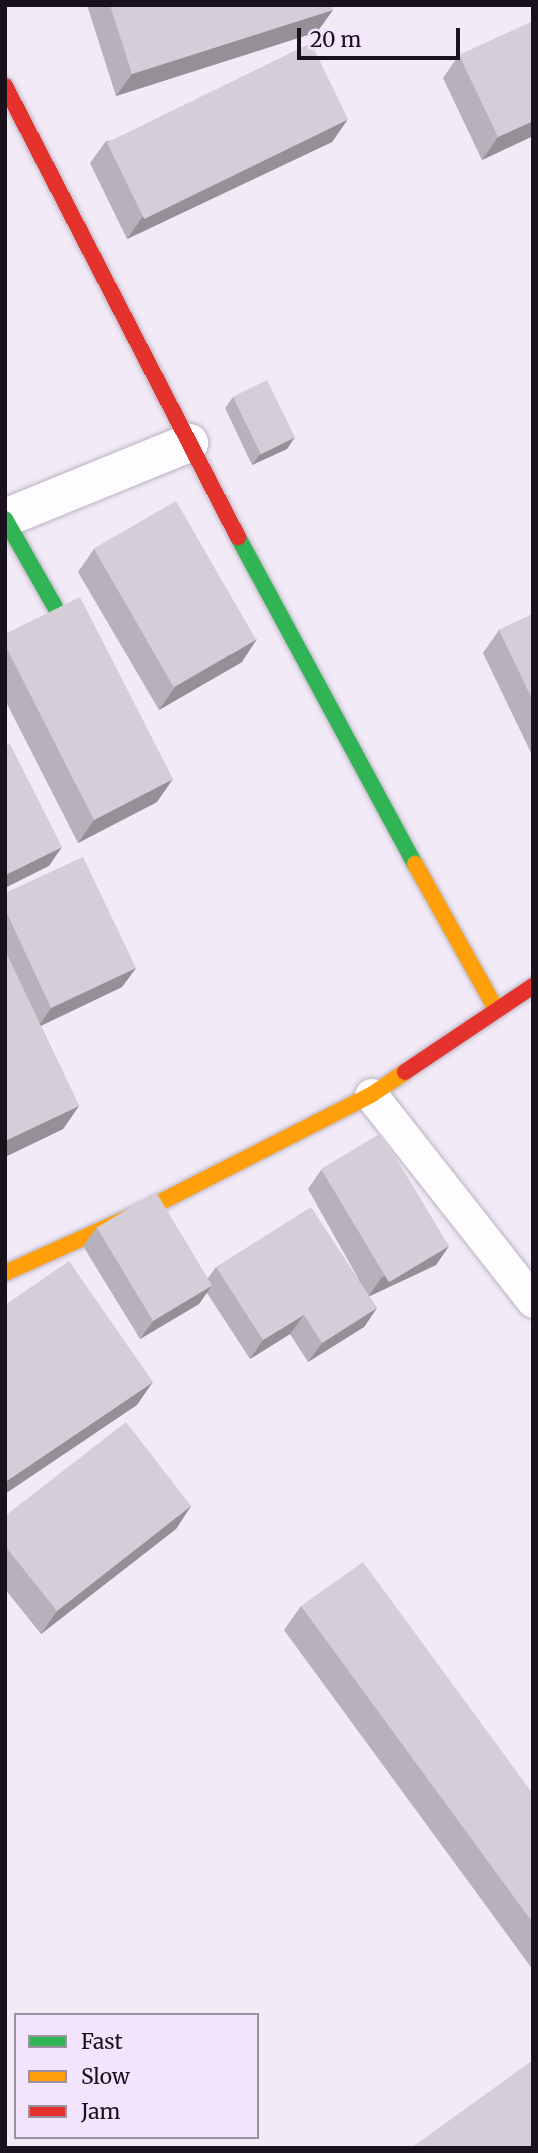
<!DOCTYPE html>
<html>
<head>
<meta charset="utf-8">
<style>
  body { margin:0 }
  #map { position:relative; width:538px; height:2153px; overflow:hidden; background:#f2eaf7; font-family:Merriweather,serif }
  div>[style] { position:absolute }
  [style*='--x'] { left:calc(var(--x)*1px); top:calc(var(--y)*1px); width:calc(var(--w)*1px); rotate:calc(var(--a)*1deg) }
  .roads { filter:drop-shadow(0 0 2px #b9b2be) drop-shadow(0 0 2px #b9b2be) }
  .lane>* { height:33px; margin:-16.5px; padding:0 16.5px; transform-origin:16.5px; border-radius:16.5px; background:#fdfcfe }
  .street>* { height:38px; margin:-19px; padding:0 19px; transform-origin:19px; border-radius:19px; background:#fdfcfe }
  .fast>* { height:16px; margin:-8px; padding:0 8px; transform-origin:8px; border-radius:8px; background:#30b455 }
  .slow>* { height:16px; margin:-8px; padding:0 8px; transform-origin:8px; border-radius:8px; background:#ff9f0a }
  .jam>* { height:16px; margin:-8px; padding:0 8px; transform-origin:8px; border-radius:8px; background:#e5322d }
  .wall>* { inset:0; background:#b7b1bb }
  .shaded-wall>* { inset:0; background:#959098 }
  .building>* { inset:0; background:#d5ced9; transform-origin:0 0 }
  span { translate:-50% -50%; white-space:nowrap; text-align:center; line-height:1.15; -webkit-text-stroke:5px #f3e4fd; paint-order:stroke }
  .frame { position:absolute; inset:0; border:7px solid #19121d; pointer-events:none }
  .legend { position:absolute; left:14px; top:2013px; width:245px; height:126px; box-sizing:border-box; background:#f3e4fd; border:2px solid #9c90a3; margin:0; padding:9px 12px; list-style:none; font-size:21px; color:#19121d }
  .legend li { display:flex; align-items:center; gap:14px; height:35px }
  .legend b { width:35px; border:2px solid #9c90a3 }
  .scale { position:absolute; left:297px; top:28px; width:163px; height:32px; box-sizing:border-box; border:4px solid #19121d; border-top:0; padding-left:9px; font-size:21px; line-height:24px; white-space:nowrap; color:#19121d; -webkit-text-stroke:5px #f3e4fd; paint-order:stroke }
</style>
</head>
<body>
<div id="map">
  <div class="roads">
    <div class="lane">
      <div style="--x:371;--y:1095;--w:262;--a:51.8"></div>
    </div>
    <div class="street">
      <div style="--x:5;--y:518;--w:199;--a:-22.2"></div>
    </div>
    <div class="fast">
      <div style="--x:5;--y:519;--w:101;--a:60.4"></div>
      <div style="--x:238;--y:537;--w:372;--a:61.6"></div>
    </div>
    <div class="slow">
      <div style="--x:415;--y:864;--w:166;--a:60.8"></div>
      <div style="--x:5;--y:1273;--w:151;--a:-24.2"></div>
      <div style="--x:143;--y:1211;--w:256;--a:-27"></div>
      <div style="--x:371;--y:1095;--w:41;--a:-34.1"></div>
    </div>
    <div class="jam">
      <div style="--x:5;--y:86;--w:508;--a:62.68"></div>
      <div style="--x:405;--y:1072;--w:154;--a:-33.9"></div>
    </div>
  </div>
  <div class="wall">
    <div style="clip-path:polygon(87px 5px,332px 5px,333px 10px,317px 32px,116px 96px)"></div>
    <div style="clip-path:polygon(459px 55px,533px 136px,482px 160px,443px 78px)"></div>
    <div style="clip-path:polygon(348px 119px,332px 142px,127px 239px,90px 163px,106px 141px)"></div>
    <div style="clip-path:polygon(233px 397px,295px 437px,287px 449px,252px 465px,225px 408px)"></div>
    <div style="clip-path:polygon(94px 549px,242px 662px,159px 710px,78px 572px)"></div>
    <div style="clip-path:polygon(533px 614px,533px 757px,483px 653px,499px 630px)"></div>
    <div style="clip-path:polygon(5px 634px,157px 802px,78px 843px,5px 700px)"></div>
    <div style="clip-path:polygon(5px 893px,136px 968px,122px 987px,41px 1026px,79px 1106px,63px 1129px,5px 1157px)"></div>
    <div style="clip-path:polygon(321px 1170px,449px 1246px,436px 1265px,369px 1296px,377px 1308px,364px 1327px,308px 1362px,290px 1334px,250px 1359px,207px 1293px,199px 1304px,140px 1339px,83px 1246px,97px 1227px,208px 1278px,216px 1267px,358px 1278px,308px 1189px)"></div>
    <div style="clip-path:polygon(191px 1506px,176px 1529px,41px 1634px,5px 1589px,5px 1516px)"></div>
    <div style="clip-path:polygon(301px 1606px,533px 1794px,533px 1970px,284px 1630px)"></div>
  </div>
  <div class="shaded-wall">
    <div style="clip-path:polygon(333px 10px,317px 32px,116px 96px,132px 74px)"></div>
    <div style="clip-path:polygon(348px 119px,332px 142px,127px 239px,143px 216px)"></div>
    <div style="clip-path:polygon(533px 121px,533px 136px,482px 160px,498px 137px)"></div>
    <div style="clip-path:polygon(295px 437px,287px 449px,252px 465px,260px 454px)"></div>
    <div style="clip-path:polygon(257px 639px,242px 662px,159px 710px,175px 687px)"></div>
    <div style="clip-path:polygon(173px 779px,157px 802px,78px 843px,94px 820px)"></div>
    <div style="clip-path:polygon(62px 847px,49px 866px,5px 888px,5px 875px)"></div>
    <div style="clip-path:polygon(136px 968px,122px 987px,38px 1027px,51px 1008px)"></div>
    <div style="clip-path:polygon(79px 1106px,63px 1129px,5px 1157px,5px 1141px)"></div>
    <div style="clip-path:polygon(449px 1246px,436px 1265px,368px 1297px,381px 1278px)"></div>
    <div style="clip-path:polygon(212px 1285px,199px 1304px,140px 1339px,154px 1320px)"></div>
    <div style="clip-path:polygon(377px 1308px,364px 1327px,308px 1362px,322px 1343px)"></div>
    <div style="clip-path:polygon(304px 1315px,290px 1334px,250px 1359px,263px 1340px)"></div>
    <div style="clip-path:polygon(153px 1382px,137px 1405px,5px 1494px,5px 1482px)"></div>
    <div style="clip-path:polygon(191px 1506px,176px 1529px,41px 1634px,57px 1611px)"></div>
  </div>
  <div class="building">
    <div style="clip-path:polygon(110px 5px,332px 5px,333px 10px,132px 74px)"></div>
    <div style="clip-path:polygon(533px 21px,533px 121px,498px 137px,459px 55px)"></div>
    <div style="left:311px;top:43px;width:85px;height:227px;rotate:64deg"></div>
    <div style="left:267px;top:380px;width:64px;height:38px;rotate:64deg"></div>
    <div style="left:176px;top:501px;width:160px;height:95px;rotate:60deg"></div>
    <div style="clip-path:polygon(80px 597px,173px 779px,94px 820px,5px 645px,5px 634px)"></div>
    <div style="clip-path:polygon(533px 614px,533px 701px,499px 630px)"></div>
    <div style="clip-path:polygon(10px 744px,62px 847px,5px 875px,5px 746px)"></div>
    <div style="clip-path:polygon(83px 857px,136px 968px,51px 1008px,5px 909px,5px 893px)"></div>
    <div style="clip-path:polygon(5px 950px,79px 1106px,5px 1141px)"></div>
    <div style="left:381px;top:1133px;width:132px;height:70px;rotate:59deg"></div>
    <div style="left:156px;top:1192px;width:109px;height:69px;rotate:59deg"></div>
    <div style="clip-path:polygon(311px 1207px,377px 1308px,322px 1343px,304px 1315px,263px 1340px,216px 1267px)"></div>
    <div style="clip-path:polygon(69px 1261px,153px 1382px,5px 1482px,5px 1305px)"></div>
    <div style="clip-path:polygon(126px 1422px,191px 1506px,57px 1611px,5px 1546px,5px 1516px)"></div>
    <div style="clip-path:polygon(363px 1562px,533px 1794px,533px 1923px,301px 1606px)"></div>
    <div style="clip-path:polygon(533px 2060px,533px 2148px,411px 2148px)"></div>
  </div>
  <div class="frame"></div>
  <ul class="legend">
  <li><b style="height:9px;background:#30b455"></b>Fast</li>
  <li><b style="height:9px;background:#ff9f0a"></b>Slow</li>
  <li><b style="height:9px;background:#e5322d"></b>Jam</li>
  </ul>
  <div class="scale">20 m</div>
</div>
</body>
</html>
